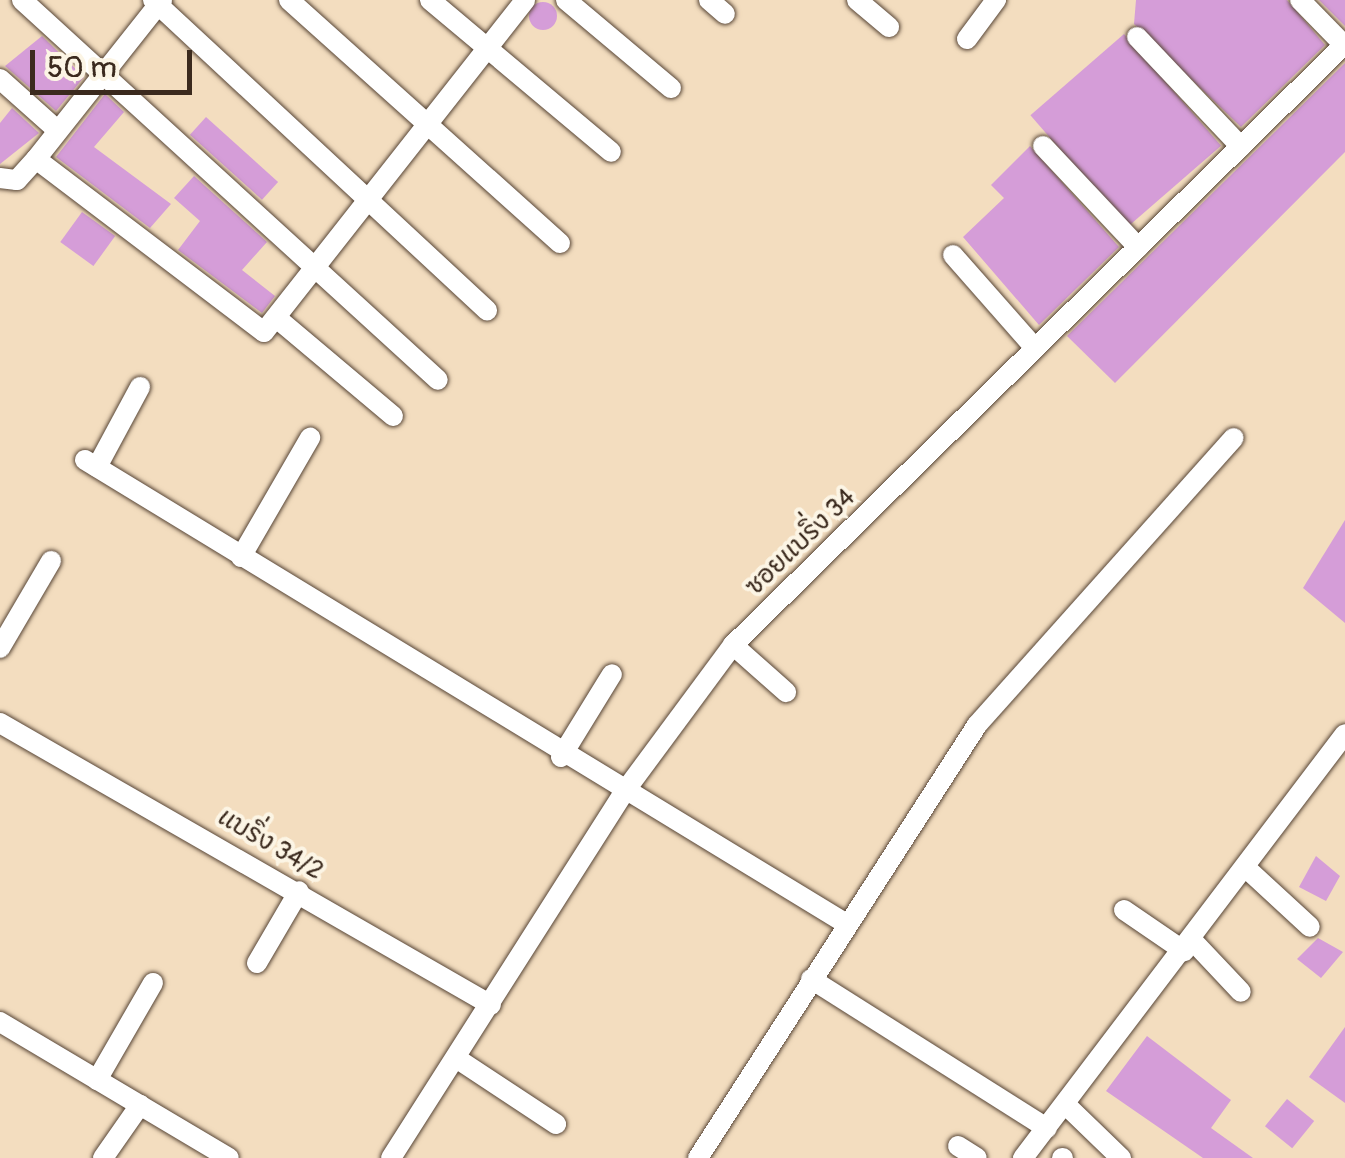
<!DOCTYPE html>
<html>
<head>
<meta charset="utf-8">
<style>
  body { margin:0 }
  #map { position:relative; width:1345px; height:1158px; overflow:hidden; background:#f3ddbf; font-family:Pangolin,"Playpen Sans Thai",sans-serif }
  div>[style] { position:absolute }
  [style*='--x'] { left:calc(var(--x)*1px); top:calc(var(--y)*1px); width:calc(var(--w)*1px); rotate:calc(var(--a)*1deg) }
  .building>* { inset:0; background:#d59dd8; transform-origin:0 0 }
  .round { border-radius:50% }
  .roads { filter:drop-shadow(0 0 2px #574536) drop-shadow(0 0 2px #574536) }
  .minor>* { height:20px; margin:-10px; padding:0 10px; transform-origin:10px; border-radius:10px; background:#fff }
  span { translate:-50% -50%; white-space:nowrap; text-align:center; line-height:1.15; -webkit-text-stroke:8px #fcf5e5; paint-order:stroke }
  .street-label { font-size:25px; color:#3b2a1e }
  .scale { position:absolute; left:30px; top:50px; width:162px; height:45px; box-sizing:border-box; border:5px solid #3b2a1e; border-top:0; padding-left:12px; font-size:30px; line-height:35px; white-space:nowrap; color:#3b2a1e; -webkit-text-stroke:8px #fcf5e5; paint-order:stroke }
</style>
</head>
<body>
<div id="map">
  <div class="building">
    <div style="clip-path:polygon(1136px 0,1287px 0,1325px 45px,1241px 127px,1134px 24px)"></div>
    <div style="clip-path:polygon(1319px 0,1345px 0,1345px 26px)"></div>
    <div class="round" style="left:529px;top:2px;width:28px;height:28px"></div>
    <div style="left:1124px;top:34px;width:148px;height:124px;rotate:49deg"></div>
    <div style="clip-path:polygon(42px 36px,84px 77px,56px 111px,5px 66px)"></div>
    <div style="clip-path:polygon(1345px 63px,1345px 152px,1115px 383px,1067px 336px)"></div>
    <div style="clip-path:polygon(105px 94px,124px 112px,94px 147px,171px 204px,150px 228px,56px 157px)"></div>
    <div style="clip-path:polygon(12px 108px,39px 133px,0 164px,0 123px)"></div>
    <div style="left:206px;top:117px;width:97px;height:24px;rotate:42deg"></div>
    <div style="clip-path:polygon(1030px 146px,1119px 247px,1039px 325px,963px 237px,1004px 198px,991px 185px)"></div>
    <div style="clip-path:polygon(194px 176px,267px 242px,242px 270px,275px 296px,262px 313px,178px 250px,200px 221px,174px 198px)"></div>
    <div style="left:82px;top:212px;width:41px;height:37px;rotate:36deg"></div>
    <div style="clip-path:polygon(1345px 520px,1345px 623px,1303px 588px)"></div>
    <div style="clip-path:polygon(1316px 856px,1340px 876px,1326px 901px,1299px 887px)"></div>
    <div style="clip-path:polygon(1318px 938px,1343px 952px,1321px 978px,1297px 959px)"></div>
    <div style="clip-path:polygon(1345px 1027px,1345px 1103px,1309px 1077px)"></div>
    <div style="clip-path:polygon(1147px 1036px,1231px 1100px,1211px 1128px,1253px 1158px,1203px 1158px,1106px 1091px)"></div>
    <div style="left:1287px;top:1099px;width:35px;height:35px;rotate:39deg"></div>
  </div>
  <div class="roads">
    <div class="minor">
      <div style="--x:22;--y:0;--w:563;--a:42.41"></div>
      <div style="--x:153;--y:0;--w:456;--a:42.9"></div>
      <div style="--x:289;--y:0;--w:364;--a:41.9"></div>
      <div style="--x:430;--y:0;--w:236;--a:40"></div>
      <div style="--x:566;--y:0;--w:137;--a:40"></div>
      <div style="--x:709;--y:0;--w:21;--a:41"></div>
      <div style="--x:857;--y:0;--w:42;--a:40.2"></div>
      <div style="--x:1300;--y:0;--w:63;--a:45.6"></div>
      <div style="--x:1137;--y:37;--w:151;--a:46.6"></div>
      <div style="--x:967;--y:39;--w:49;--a:-53.4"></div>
      <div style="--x:0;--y:79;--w:76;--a:41.8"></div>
      <div style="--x:1043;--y:146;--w:139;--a:46.8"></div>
      <div style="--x:36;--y:159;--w:286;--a:37.2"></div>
      <div style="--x:264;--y:332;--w:422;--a:-51.8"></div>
      <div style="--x:0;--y:178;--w:17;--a:7"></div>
      <div style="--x:17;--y:180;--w:28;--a:-48"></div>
      <div style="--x:36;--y:159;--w:203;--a:-51.6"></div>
      <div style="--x:953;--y:255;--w:124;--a:48.6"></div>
      <div style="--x:279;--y:320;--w:149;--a:40.1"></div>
      <div style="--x:85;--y:460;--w:890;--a:31.35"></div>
      <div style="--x:97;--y:467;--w:91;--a:-61.7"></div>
      <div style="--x:241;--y:557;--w:138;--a:-59.9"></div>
      <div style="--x:733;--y:645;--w:71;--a:41.6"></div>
      <div style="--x:0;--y:648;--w:101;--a:-59.6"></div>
      <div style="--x:0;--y:723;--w:566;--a:29.87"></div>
      <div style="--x:561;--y:757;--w:97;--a:-58.4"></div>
      <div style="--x:1245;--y:867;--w:88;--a:42.7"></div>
      <div style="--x:1124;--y:910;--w:73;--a:34.3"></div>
      <div style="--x:1192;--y:940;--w:71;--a:46.7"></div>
      <div style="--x:257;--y:963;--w:83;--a:-59.7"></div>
      <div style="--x:811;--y:979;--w:279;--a:32.3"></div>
      <div style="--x:0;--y:1022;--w:266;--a:30.7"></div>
      <div style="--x:456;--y:1058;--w:120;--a:33.4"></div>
      <div style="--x:97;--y:1080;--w:112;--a:-60"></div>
      <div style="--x:1065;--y:1104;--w:78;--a:44"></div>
      <div style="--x:958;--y:1146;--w:22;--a:32"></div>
      <div style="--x:103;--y:1158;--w:65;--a:-55.1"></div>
      <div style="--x:391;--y:1158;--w:430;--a:-57.5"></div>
      <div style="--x:622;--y:795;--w:187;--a:-53.5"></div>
      <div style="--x:733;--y:645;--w:858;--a:-44.48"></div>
      <div style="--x:698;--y:1158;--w:515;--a:-57.2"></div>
      <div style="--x:977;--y:725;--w:385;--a:-48.2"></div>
      <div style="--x:1023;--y:1158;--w:532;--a:-52.79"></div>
      <div style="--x:1062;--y:1158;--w:1;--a:0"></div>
    </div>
  </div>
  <div class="street-label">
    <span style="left:801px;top:543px;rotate:-44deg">ซอยแบริ่ง 34</span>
    <span style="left:270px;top:845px;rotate:30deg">แบริ่ง 34/2</span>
  </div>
  <div class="scale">50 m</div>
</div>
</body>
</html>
